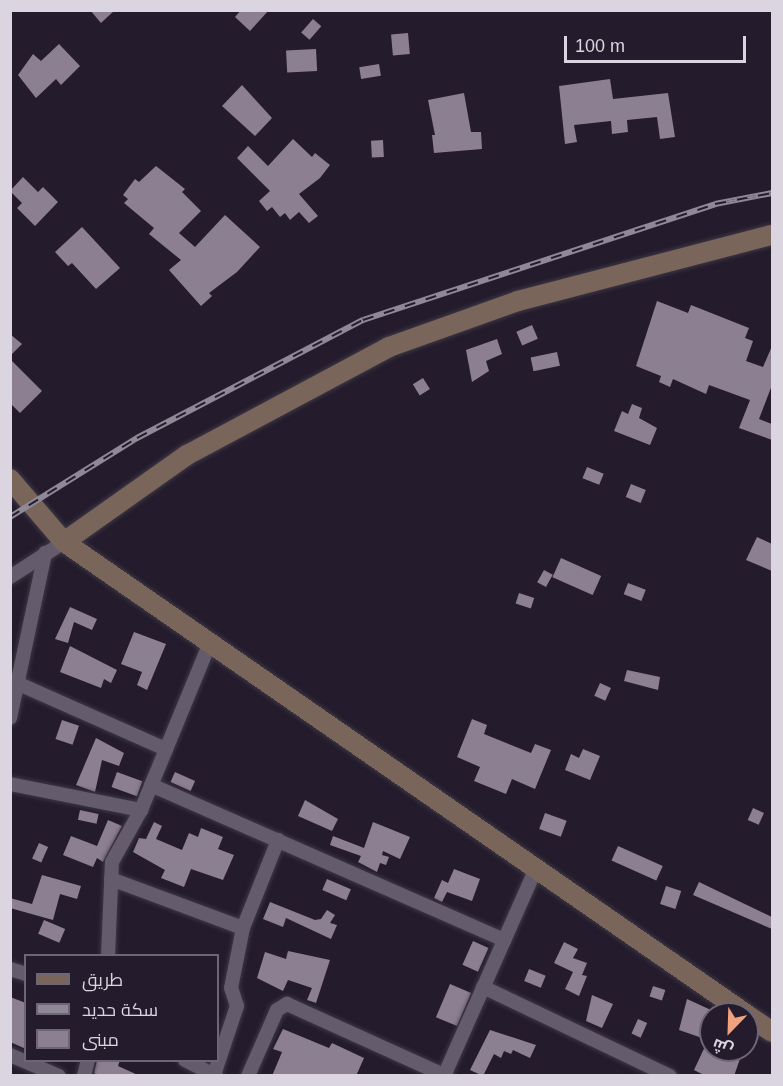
<!DOCTYPE html>
<html>
<head>
<meta charset="utf-8">
<style>
  body { margin:0 }
  #map { position:relative; width:783px; height:1086px; overflow:hidden; background:#241c2c; font-family:Arial,Cairo,sans-serif }
  div>[style] { position:absolute }
  [style*='--x'] { left:calc(var(--x)*1px); top:calc(var(--y)*1px); width:calc(var(--w)*1px); rotate:calc(var(--a)*1deg) }
  .building>* { inset:0; background:#8c7f91; transform-origin:0 0 }
  .roads { filter:drop-shadow(0 0 2px #3e3845) drop-shadow(0 0 2px #3e3845) }
  .minor>* { height:14px; margin:-7px; padding:0 7px; transform-origin:7px; border-radius:7px; background:#645b6d }
  .secondary>* { height:20px; margin:-10px; padding:0 10px; transform-origin:10px; border-radius:10px; background:#7a655b }
  .rail>* { height:6px; margin-top:-3px; transform-origin:0; background:repeating-linear-gradient(90deg,#241c2c 0 11px,#8f8896 0 22px); box-sizing:border-box; border-block:2px solid #8f8896 }
  span { translate:-50% -50%; white-space:nowrap; text-align:center; line-height:1.15; -webkit-text-stroke:6px #241c2c; paint-order:stroke }
  .frame { position:absolute; inset:0; border:12px solid #dad5e0; pointer-events:none }
  .legend { position:absolute; left:24px; top:954px; width:195px; height:108px; box-sizing:border-box; background:#241c2c; border:2px solid #6d6674; margin:0; padding:8px 10px; list-style:none; font-size:18px; color:#dad5e0 }
  .legend li { display:flex; align-items:center; gap:12px; height:30px }
  .legend b { width:30px; border:2px solid #6d6674 }
  .north { position:absolute; left:699px; top:1002px; width:60px; height:60px; box-sizing:border-box; background:#241c2c; border:2px solid #6d6674; border-radius:50%; rotate:203deg; font-size:16px; font-weight:700; line-height:24px; text-align:center; color:#dad5e0 }
  .north::after { content:''; display:block; margin:auto; width:21px; height:27px; background:#f1a17b; clip-path:polygon(50% 0,100% 100%,50% 72%,0 100%) }
  .scale { position:absolute; left:564px; top:36px; width:182px; height:27px; box-sizing:border-box; border:3px solid #dad5e0; border-top:0; padding-left:8px; font-size:18px; line-height:21px; white-space:nowrap; color:#dad5e0; -webkit-text-stroke:4px #241c2c; paint-order:stroke }
</style>
</head>
<body>
<div id="map">
  <div class="building">
    <div style="clip-path:polygon(90px 10px,115px 10px,101px 23px)"></div>
    <div style="clip-path:polygon(241px 10px,269px 10px,250px 31px,235px 17px)"></div>
    <div style="left:313px;top:19px;width:11px;height:18px;rotate:41deg"></div>
    <div style="left:408px;top:33px;width:21px;height:17px;rotate:85deg"></div>
    <div style="clip-path:polygon(59px 44px,80px 66px,61px 85px,56px 79px,36px 98px,18px 75px,33px 54px,41px 61px)"></div>
    <div style="left:316px;top:49px;width:22px;height:30px;rotate:87deg"></div>
    <div style="left:379px;top:64px;width:12px;height:20px;rotate:81deg"></div>
    <div style="clip-path:polygon(610px 79px,613px 99px,668px 93px,675px 137px,660px 139px,657px 117px,627px 120px,628px 132px,612px 134px,611px 121px,574px 125px,577px 142px,565px 144px,559px 86px)"></div>
    <div style="clip-path:polygon(242px 85px,272px 118px,255px 136px,222px 106px)"></div>
    <div style="clip-path:polygon(464px 93px,471px 132px,481px 132px,482px 149px,434px 153px,432px 135px,435px 135px,428px 100px)"></div>
    <div style="clip-path:polygon(293px 139px,312px 157px,315px 153px,330px 165px,320px 178px,299px 194px,318px 216px,309px 223px,299px 212px,290px 220px,285px 213px,280px 217px,272px 207px,267px 211px,259px 201px,270px 191px,237px 158px,248px 146px,268px 166px)"></div>
    <div style="left:383px;top:140px;width:17px;height:12px;rotate:87deg"></div>
    <div style="clip-path:polygon(156px 166px,185px 189px,182px 192px,201px 211px,179px 233px,195px 247px,225px 215px,260px 247px,237px 272px,209px 293px,212px 296px,201px 306px,169px 270px,181px 260px,149px 234px,154px 228px,124px 203px,128px 199px,123px 195px,135px 179px,139px 182px)"></div>
    <div style="clip-path:polygon(23px 177px,38px 192px,43px 187px,58px 202px,35px 226px,17px 208px,22px 203px,10px 191px)"></div>
    <div style="clip-path:polygon(82px 227px,120px 268px,96px 289px,72px 263px,68px 266px,55px 252px)"></div>
    <div style="clip-path:polygon(657px 301px,688px 313px,691px 305px,749px 328px,745px 338px,753px 341px,746px 361px,763px 367px,772px 346px,772px 385px,759px 419px,772px 424px,772px 440px,739px 428px,750px 400px,709px 385px,706px 394px,673px 379px,670px 387px,659px 382px,661px 376px,636px 366px)"></div>
    <div style="left:532px;top:325px;width:15px;height:17px;rotate:67deg"></div>
    <div style="clip-path:polygon(10px 334px,22px 344px,10px 356px)"></div>
    <div style="clip-path:polygon(497px 339px,502px 354px,486px 361px,489px 371px,472px 382px,466px 350px)"></div>
    <div style="left:557px;top:352px;width:14px;height:27px;rotate:78deg"></div>
    <div style="clip-path:polygon(10px 359px,42px 391px,20px 413px,10px 403px)"></div>
    <div style="left:423px;top:378px;width:13px;height:12px;rotate:58deg"></div>
    <div style="clip-path:polygon(632px 404px,642px 408px,639px 418px,657px 428px,650px 445px,614px 431px,622px 411px,628px 414px)"></div>
    <div style="left:587px;top:467px;width:18px;height:12px;rotate:22deg"></div>
    <div style="left:631px;top:484px;width:16px;height:14px;rotate:22deg"></div>
    <div style="clip-path:polygon(757px 537px,772px 544px,772px 571px,746px 560px)"></div>
    <div style="left:561px;top:558px;width:44px;height:21px;rotate:24deg"></div>
    <div style="left:544px;top:570px;width:10px;height:14px;rotate:29deg"></div>
    <div style="left:628px;top:583px;width:19px;height:12px;rotate:21deg"></div>
    <div style="left:519px;top:593px;width:16px;height:11px;rotate:18deg"></div>
    <div style="clip-path:polygon(70px 607px,97px 619px,92px 630px,74px 622px,68px 643px,55px 639px)"></div>
    <div style="clip-path:polygon(134px 632px,166px 644px,147px 690px,137px 685px,142px 672px,121px 664px)"></div>
    <div style="clip-path:polygon(70px 646px,117px 670px,111px 683px,104px 679px,101px 688px,60px 672px)"></div>
    <div style="clip-path:polygon(627px 670px,660px 677px,658px 690px,624px 681px)"></div>
    <div style="left:600px;top:683px;width:12px;height:14px;rotate:24deg"></div>
    <div style="clip-path:polygon(472px 719px,487px 725px,484px 734px,531px 753px,535px 744px,551px 750px,535px 789px,512px 779px,506px 794px,474px 781px,480px 767px,457px 757px)"></div>
    <div style="left:62px;top:720px;width:18px;height:20px;rotate:19deg"></div>
    <div style="clip-path:polygon(96px 738px,124px 753px,119px 766px,102px 760px,95px 792px,76px 785px)"></div>
    <div style="clip-path:polygon(583px 749px,600px 756px,590px 780px,565px 770px,571px 754px,579px 758px)"></div>
    <div style="left:117px;top:772px;width:27px;height:16px;rotate:20deg"></div>
    <div style="left:175px;top:772px;width:22px;height:11px;rotate:24deg"></div>
    <div style="clip-path:polygon(305px 800px,338px 819px,332px 831px,298px 816px)"></div>
    <div style="left:753px;top:808px;width:12px;height:13px;rotate:24deg"></div>
    <div style="left:80px;top:810px;width:19px;height:10px;rotate:12deg"></div>
    <div style="left:545px;top:813px;width:23px;height:17px;rotate:20deg"></div>
    <div style="clip-path:polygon(108px 820px,122px 826px,103px 862px,97px 858px,93px 867px,63px 855px,71px 836px,97px 846px)"></div>
    <div style="clip-path:polygon(154px 822px,162px 826px,156px 839px,182px 850px,189px 833px,198px 837px,201px 828px,223px 837px,218px 849px,234px 855px,223px 880px,191px 869px,184px 887px,161px 878px,165px 870px,133px 852px,139px 838px,146px 839px)"></div>
    <div style="clip-path:polygon(373px 822px,410px 837px,400px 859px,383px 851px,382px 855px,389px 857px,386px 865px,380px 863px,377px 872px,358px 862px,361px 856px,330px 845px,333px 836px,364px 848px)"></div>
    <div style="left:39px;top:843px;width:10px;height:17px;rotate:24deg"></div>
    <div style="left:618px;top:846px;width:49px;height:16px;rotate:24deg"></div>
    <div style="clip-path:polygon(454px 869px,480px 879px,472px 901px,447px 892px,442px 902px,434px 898px,442px 880px,448px 883px)"></div>
    <div style="clip-path:polygon(42px 875px,81px 886px,77px 899px,60px 894px,53px 920px,10px 908px,10px 898px,32px 904px)"></div>
    <div style="left:327px;top:879px;width:26px;height:12px;rotate:23deg"></div>
    <div style="clip-path:polygon(699px 882px,772px 917px,772px 929px,693px 895px)"></div>
    <div style="left:666px;top:886px;width:16px;height:19px;rotate:18deg"></div>
    <div style="clip-path:polygon(270px 902px,315px 920px,321px 919px,327px 910px,335px 915px,330px 923px,337px 925px,331px 939px,286px 918px,283px 927px,263px 919px)"></div>
    <div style="left:44px;top:920px;width:23px;height:15px;rotate:23deg"></div>
    <div style="left:473px;top:941px;width:17px;height:26px;rotate:24deg"></div>
    <div style="clip-path:polygon(564px 942px,578px 949px,573px 958px,587px 963px,582px 975px,587px 976px,579px 996px,565px 989px,573px 972px,554px 963px)"></div>
    <div style="clip-path:polygon(288px 951px,330px 960px,316px 1003px,307px 1000px,312px 988px,288px 980px,283px 991px,257px 978px,265px 952px,286px 959px)"></div>
    <div style="left:529px;top:969px;width:18px;height:13px;rotate:22deg"></div>
    <div style="left:450px;top:984px;width:23px;height:36px;rotate:23deg"></div>
    <div style="left:653px;top:986px;width:13px;height:11px;rotate:18deg"></div>
    <div style="clip-path:polygon(592px 995px,613px 1004px,602px 1028px,586px 1021px)"></div>
    <div style="clip-path:polygon(10px 997px,26px 1003px,26px 1049px,10px 1042px)"></div>
    <div style="clip-path:polygon(687px 999px,711px 1010px,711px 1050px,743px 1050px,734px 1076px,706px 1076px,694px 1070px,708px 1040px,679px 1030px)"></div>
    <div style="left:638px;top:1019px;width:10px;height:16px;rotate:24deg"></div>
    <div style="clip-path:polygon(283px 1029px,329px 1048px,332px 1043px,364px 1058px,356px 1076px,272px 1076px,282px 1052px,273px 1049px)"></div>
    <div style="clip-path:polygon(490px 1030px,536px 1045px,530px 1058px,513px 1050px,511px 1054px,504px 1051px,501px 1058px,494px 1054px,483px 1076px,470px 1070px)"></div>
    <div style="clip-path:polygon(97px 1060px,120px 1060px,118px 1066px,140px 1076px,99px 1076px,94px 1073px)"></div>
  </div>
  <div class="roads">
    <div class="minor">
      <div style="--x:10;--y:577;--w:64;--a:-32.9"></div>
      <div style="--x:10;--y:680;--w:171;--a:23.9"></div>
      <div style="--x:10;--y:718;--w:169;--a:-78"></div>
      <div style="--x:10;--y:784;--w:134;--a:11.2"></div>
      <div style="--x:151;--y:785;--w:386;--a:23.7"></div>
      <div style="--x:111;--y:879;--w:141;--a:20.4"></div>
      <div style="--x:243;--y:928;--w:95;--a:-68.3"></div>
      <div style="--x:108;--y:956;--w:94;--a:-87.6"></div>
      <div style="--x:112;--y:862;--w:60;--a:-60.9"></div>
      <div style="--x:141;--y:810;--w:181;--a:-67.6"></div>
      <div style="--x:10;--y:969;--w:17;--a:17"></div>
      <div style="--x:483;--y:987;--w:207;--a:25.5"></div>
      <div style="--x:10;--y:1055;--w:53;--a:23.2"></div>
      <div style="--x:185;--y:1060;--w:35;--a:27"></div>
      <div style="--x:214;--y:1075;--w:73;--a:-71.6"></div>
      <div style="--x:237;--y:1006;--w:19;--a:-108"></div>
      <div style="--x:231;--y:988;--w:61;--a:-78.7"></div>
      <div style="--x:84;--y:1076;--w:16;--a:-76"></div>
      <div style="--x:248;--y:1076;--w:72;--a:-66.3"></div>
      <div style="--x:277;--y:1010;--w:12;--a:-31"></div>
      <div style="--x:287;--y:1004;--w:175;--a:24.4"></div>
      <div style="--x:444;--y:1076;--w:224;--a:-66.1"></div>
    </div>
    <div class="secondary">
      <div style="--x:10;--y:479;--w:83;--a:49.4"></div>
      <div style="--x:64;--y:542;--w:829;--a:34.69"></div>
      <div style="--x:64;--y:542;--w:151;--a:-35.3"></div>
      <div style="--x:187;--y:455;--w:229;--a:-28.1"></div>
      <div style="--x:389;--y:347;--w:137;--a:-19.6"></div>
      <div style="--x:518;--y:301;--w:262;--a:-14.6"></div>
      <div style="--x:747;--y:1015;--w:30;--a:34"></div>
    </div>
  </div>
  <div class="rail">
    <div style="--x:10;--y:517;--w:150;--a:-31.9"></div>
    <div style="--x:137;--y:438;--w:255;--a:-27.6"></div>
    <div style="--x:363;--y:320;--w:371;--a:-18.2"></div>
    <div style="--x:715;--y:204;--w:58;--a:-10.9"></div>
  </div>
  <div class="frame"></div>
  <ul class="legend">
  <li><b style="height:8px;background:#7a655b"></b>طريق</li>
  <li><b style="height:8px;background:#8f8896"></b>سكة حديد</li>
  <li><b style="height:16px;background:#8c7f91"></b>مبنى</li>
  </ul>
  <div class="north">ش</div>
  <div class="scale">100 m</div>
</div>
</body>
</html>
